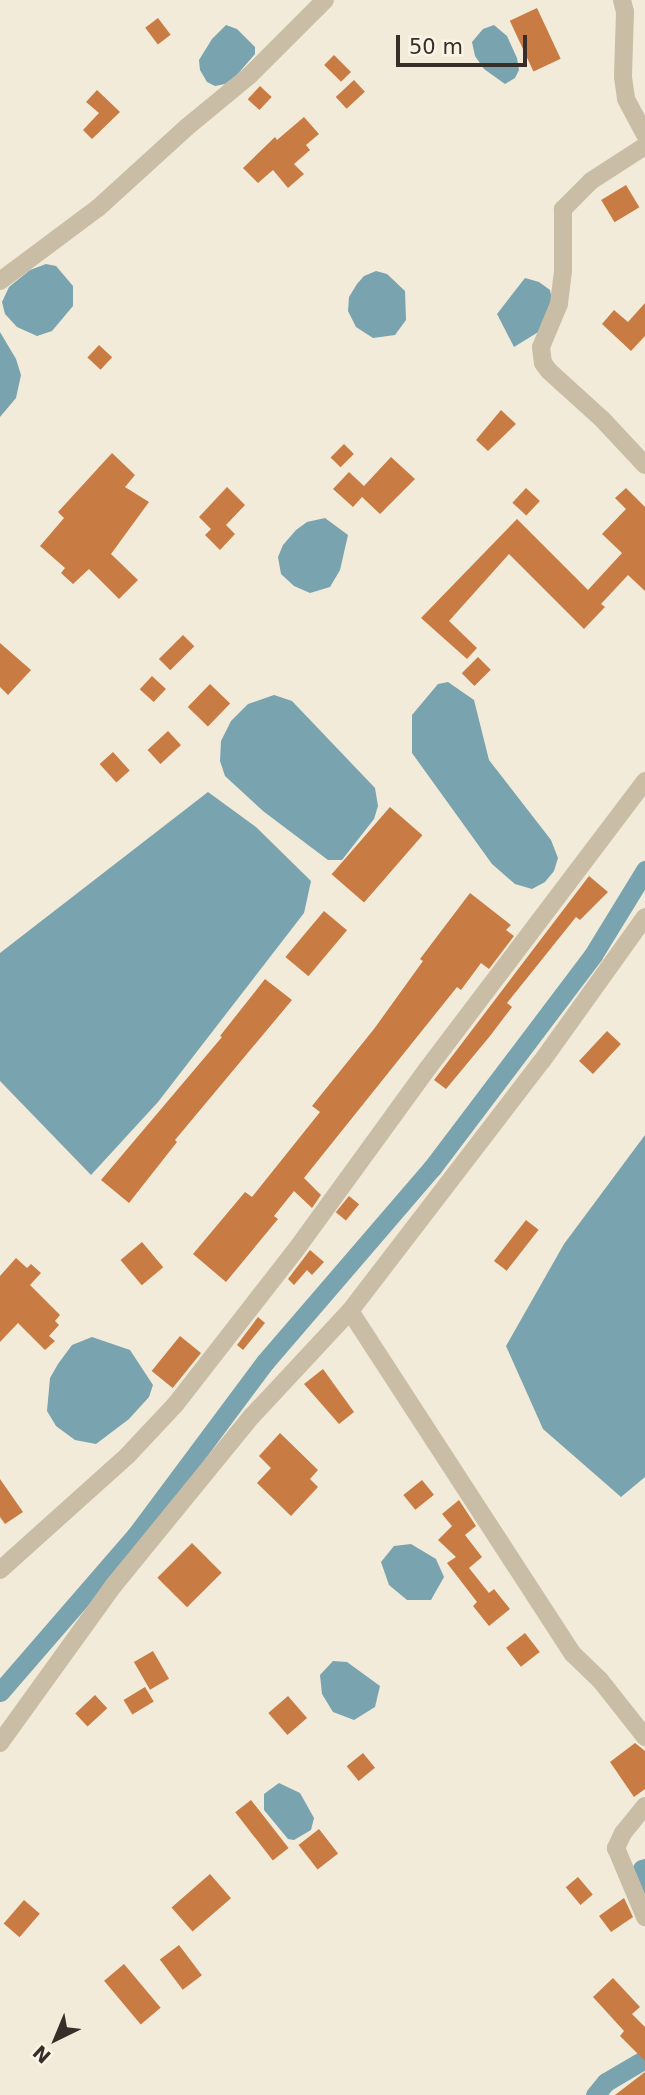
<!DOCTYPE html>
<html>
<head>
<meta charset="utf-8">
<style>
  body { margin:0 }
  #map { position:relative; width:645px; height:2095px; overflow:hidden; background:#f2ebda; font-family:"DejaVu Sans",sans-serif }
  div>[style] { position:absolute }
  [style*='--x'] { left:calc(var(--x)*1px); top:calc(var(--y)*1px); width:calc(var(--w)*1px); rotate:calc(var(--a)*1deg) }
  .water>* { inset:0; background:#78a3af }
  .canal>* { height:19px; margin:-9.5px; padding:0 9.5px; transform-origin:9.5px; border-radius:9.5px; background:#78a3af }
  .building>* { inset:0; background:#c87b42; transform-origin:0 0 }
  .minor>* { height:18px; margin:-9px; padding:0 9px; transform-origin:9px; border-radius:9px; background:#cabda6 }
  span { translate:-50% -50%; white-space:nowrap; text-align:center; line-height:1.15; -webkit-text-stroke:5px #f9f4e6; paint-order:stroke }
  .north { position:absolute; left:21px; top:2004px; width:70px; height:70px; -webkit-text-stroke:5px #f9f4e6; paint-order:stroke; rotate:223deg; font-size:19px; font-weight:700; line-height:28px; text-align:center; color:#362e27 }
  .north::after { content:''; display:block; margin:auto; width:24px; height:32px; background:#362e27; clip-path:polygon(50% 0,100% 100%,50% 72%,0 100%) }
  .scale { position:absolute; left:396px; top:35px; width:131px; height:32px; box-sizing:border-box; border:4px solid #362e27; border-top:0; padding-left:9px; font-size:21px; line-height:24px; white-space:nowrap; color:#362e27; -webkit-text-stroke:5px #f9f4e6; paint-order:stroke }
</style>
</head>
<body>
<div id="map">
  <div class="water">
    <div style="clip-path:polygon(226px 25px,237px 29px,255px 47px,255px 54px,236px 76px,225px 84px,215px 86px,207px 82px,200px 70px,199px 60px,212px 39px)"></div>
    <div style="clip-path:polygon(494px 25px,507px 36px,517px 58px,519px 70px,515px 78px,505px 84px,484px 69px,475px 56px,472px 42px,483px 29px)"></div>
    <div style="clip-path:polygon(46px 264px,56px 266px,73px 286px,73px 306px,52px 331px,37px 336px,17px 327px,5px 314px,2px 302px,9px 287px,30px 270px)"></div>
    <div style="clip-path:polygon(376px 271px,387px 274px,405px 291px,406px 320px,395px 335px,373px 338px,356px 327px,348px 311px,349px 297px,357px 284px,364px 276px)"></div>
    <div style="clip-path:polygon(525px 278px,539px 282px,550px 290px,552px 300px,540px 331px,514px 347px,497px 314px)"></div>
    <div style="clip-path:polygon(0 332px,16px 359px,21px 375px,16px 398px,0 417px)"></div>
    <div style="clip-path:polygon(325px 518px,348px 535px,340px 570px,330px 587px,310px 593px,294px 586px,281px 574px,278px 557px,283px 545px,296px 530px,307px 522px)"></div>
    <div style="clip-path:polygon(448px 682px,474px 700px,489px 760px,551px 840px,558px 858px,554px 871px,545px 882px,532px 889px,515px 884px,492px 864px,412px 753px,412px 715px,438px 684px)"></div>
    <div style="clip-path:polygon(274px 695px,292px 701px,375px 788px,378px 806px,374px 819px,342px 860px,328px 860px,263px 811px,225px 776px,220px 761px,221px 741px,231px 721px,248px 704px)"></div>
    <div style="clip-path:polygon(208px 792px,256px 827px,311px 881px,304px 913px,158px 1102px,91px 1175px,0 1081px,0 953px)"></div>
    <div style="clip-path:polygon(645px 1135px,645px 1477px,621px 1497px,543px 1429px,506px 1346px,564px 1244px)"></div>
    <div style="clip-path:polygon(92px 1337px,130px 1350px,153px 1385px,149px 1397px,129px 1419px,96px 1444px,75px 1440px,56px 1426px,47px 1411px,50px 1378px,58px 1364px,72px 1345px)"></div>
    <div style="clip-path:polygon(411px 1544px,436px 1559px,444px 1577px,431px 1600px,407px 1600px,389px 1585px,381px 1562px,394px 1546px)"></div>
    <div style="clip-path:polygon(333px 1661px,347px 1662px,380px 1686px,375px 1707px,354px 1720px,333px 1712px,322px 1694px,320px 1675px)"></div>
    <div style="clip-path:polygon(279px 1783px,300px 1793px,314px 1818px,311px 1830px,294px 1840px,288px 1839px,264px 1810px,264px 1794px)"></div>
  </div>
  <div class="canal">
    <div style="--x:0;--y:1692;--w:208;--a:-49.1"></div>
    <div style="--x:136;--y:1535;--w:216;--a:-53.3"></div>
    <div style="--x:265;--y:1362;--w:256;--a:-49.3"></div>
    <div style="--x:432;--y:1168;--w:267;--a:-52.9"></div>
    <div style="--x:593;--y:955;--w:100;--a:-58.5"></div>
    <div style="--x:645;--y:1868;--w:3;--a:162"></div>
    <div style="--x:642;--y:1869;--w:19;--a:81"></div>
    <div style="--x:595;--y:2095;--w:17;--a:-50"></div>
    <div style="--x:606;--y:2082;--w:45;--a:-30.5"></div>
  </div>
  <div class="building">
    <div style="left:537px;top:8px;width:56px;height:30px;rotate:65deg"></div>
    <div style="left:158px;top:18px;width:21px;height:16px;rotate:53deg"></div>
    <div style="left:334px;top:55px;width:24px;height:14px;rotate:45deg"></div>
    <div style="left:354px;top:80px;width:16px;height:25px;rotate:47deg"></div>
    <div style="left:260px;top:86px;width:16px;height:18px;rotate:43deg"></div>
    <div style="clip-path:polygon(97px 90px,120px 112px,92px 139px,83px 130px,99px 113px,86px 102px)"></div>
    <div style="clip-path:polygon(304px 117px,319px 134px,306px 145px,310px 150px,294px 164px,304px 174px,288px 188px,273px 170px,258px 183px,243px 168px,275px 137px,277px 140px)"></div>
    <div style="left:626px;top:185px;width:26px;height:29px;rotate:59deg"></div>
    <div style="clip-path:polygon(645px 303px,645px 336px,631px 351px,602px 324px,614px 310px,628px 322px)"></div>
    <div style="left:99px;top:345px;width:18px;height:17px;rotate:43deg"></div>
    <div style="clip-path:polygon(501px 410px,516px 424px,488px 451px,476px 440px)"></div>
    <div style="left:344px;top:444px;width:14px;height:19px;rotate:45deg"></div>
    <div style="clip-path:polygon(112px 453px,135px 475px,125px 487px,149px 502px,111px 554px,138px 580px,119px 599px,89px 569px,73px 584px,61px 573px,65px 568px,40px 546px,64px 518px,58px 512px)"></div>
    <div style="clip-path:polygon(391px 457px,415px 479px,380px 514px,362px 497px,353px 507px,333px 489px,349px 472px,364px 486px)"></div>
    <div style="clip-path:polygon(227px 487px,245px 505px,226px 525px,235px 534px,220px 550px,205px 535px,211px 529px,199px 517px)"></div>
    <div style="left:526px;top:488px;width:19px;height:20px;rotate:43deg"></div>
    <div style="clip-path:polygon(626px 488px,645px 507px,645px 591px,628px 575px,601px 604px,605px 607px,584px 629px,509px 554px,449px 621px,477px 648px,467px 659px,421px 618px,517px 519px,588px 590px,622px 553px,602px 534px,626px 509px,615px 498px)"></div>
    <div style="left:183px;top:635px;width:16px;height:34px;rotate:45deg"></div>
    <div style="clip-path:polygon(0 643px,31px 670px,8px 695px,0 687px)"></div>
    <div style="left:478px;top:657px;width:18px;height:23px;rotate:45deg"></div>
    <div style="left:152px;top:676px;width:19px;height:18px;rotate:43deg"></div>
    <div style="left:210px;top:684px;width:28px;height:32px;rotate:44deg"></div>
    <div style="left:168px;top:731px;width:19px;height:28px;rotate:47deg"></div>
    <div style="left:113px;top:752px;width:25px;height:18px;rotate:48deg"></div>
    <div style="left:390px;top:807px;width:43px;height:89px;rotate:41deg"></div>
    <div style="clip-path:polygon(589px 876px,608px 892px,580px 920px,576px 917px,507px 1003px,512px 1007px,490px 1036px,446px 1089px,434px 1080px)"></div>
    <div style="clip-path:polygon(470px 893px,511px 925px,506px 930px,514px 936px,489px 969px,481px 963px,461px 990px,457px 987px,304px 1178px,321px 1195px,312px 1208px,294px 1191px,274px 1216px,278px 1219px,226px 1282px,193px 1254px,245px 1192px,252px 1197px,320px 1112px,312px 1106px,374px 1029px,423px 961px,420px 959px)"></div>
    <div style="left:324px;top:911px;width:30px;height:60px;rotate:40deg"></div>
    <div style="clip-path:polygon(265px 979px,292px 1000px,175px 1140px,177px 1142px,129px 1203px,101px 1180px,222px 1037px,220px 1036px)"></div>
    <div style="left:607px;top:1031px;width:19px;height:41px;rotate:43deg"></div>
    <div style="left:349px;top:1196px;width:13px;height:21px;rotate:39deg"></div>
    <div style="left:526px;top:1220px;width:16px;height:52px;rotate:38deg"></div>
    <div style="left:142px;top:1242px;width:33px;height:28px;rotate:50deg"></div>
    <div style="clip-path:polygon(310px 1250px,324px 1262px,312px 1275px,307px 1270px,294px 1285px,288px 1279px)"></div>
    <div style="clip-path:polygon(16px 1258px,27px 1268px,31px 1264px,41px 1273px,30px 1285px,60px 1315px,55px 1321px,59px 1325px,49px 1336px,55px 1341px,45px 1350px,18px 1323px,0 1342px,0 1276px)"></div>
    <div style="clip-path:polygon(258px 1317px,265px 1323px,243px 1350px,237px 1345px)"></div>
    <div style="left:180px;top:1336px;width:27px;height:45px;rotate:39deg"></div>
    <div style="clip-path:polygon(323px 1369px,354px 1412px,339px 1424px,304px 1384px)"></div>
    <div style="clip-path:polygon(280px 1433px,318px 1470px,310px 1479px,318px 1487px,291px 1516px,257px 1483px,271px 1468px,259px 1456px)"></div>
    <div style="clip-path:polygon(0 1479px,23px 1512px,5px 1524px,0 1517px)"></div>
    <div style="left:422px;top:1480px;width:19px;height:24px;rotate:51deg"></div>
    <div style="clip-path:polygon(459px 1500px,476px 1526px,465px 1535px,482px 1557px,469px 1568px,489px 1593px,494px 1589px,510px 1609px,489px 1626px,473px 1606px,477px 1602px,447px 1563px,456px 1557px,438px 1540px,452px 1526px,442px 1514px)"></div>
    <div style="left:192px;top:1543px;width:42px;height:49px;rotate:45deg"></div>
    <div style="left:525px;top:1633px;width:24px;height:24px;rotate:52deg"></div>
    <div style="left:153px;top:1651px;width:32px;height:22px;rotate:60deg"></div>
    <div style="left:145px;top:1687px;width:17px;height:25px;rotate:59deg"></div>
    <div style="left:95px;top:1695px;width:18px;height:27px;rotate:47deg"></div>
    <div style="left:288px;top:1696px;width:29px;height:26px;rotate:49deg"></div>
    <div style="clip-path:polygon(635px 1743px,645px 1751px,645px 1789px,634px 1797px,610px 1762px)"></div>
    <div style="left:363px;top:1753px;width:19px;height:21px;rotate:51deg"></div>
    <div style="left:251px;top:1800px;width:61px;height:20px;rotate:52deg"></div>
    <div style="left:319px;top:1829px;width:31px;height:26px;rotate:52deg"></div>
    <div style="left:210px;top:1874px;width:32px;height:51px;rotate:49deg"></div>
    <div style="left:578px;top:1877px;width:23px;height:16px;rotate:50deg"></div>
    <div style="clip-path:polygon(624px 1898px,633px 1917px,611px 1932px,599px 1916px)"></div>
    <div style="left:24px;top:1900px;width:21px;height:31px;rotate:41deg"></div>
    <div style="left:179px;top:1945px;width:38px;height:24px;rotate:53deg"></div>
    <div style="left:124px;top:1964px;width:57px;height:26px;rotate:50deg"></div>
    <div style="clip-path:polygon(613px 1978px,640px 2007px,632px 2014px,645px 2027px,645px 2061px,620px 2036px,624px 2031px,593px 1997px)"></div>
    <div style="clip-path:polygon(645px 2072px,645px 2095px,615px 2095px)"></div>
  </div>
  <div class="minor">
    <div style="--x:622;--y:0;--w:12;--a:76"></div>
    <div style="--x:625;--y:12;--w:65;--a:91.8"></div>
    <div style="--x:623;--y:77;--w:22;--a:82"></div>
    <div style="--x:626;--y:99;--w:40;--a:62"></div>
    <div style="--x:645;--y:146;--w:64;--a:147.1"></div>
    <div style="--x:591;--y:181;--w:40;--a:135"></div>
    <div style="--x:563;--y:209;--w:62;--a:90"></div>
    <div style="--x:563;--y:271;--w:33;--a:97"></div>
    <div style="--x:559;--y:304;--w:47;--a:112.7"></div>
    <div style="--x:541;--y:347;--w:16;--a:83"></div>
    <div style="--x:543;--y:363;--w:10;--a:53"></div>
    <div style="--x:549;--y:371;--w:72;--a:42.2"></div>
    <div style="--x:602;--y:419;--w:63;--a:46.9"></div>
    <div style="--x:0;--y:281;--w:122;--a:-36.7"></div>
    <div style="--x:98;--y:208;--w:120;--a:-42.3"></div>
    <div style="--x:187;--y:127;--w:82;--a:-39.5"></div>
    <div style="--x:250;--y:75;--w:106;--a:-45"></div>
    <div style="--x:350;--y:1311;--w:409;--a:57"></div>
    <div style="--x:573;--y:1654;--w:37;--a:44"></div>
    <div style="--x:600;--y:1680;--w:73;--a:51.7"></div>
    <div style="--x:0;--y:1570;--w:172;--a:-41.9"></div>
    <div style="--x:128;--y:1455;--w:69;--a:-46.8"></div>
    <div style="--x:175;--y:1405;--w:195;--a:-52.1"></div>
    <div style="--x:295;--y:1251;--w:226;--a:-54"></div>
    <div style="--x:428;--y:1068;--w:360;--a:-52.9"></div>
    <div style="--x:0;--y:1743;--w:195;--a:-54.2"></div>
    <div style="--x:114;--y:1585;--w:218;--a:-50.8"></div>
    <div style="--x:252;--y:1416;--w:144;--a:-47"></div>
    <div style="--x:350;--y:1311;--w:315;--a:-52.5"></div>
    <div style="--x:542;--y:1061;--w:177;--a:-54.4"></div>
    <div style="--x:645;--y:1806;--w:35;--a:129"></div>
    <div style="--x:623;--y:1833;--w:17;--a:115"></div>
    <div style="--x:616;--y:1848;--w:75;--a:67.2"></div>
  </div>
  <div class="north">N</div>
  <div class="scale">50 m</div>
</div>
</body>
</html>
